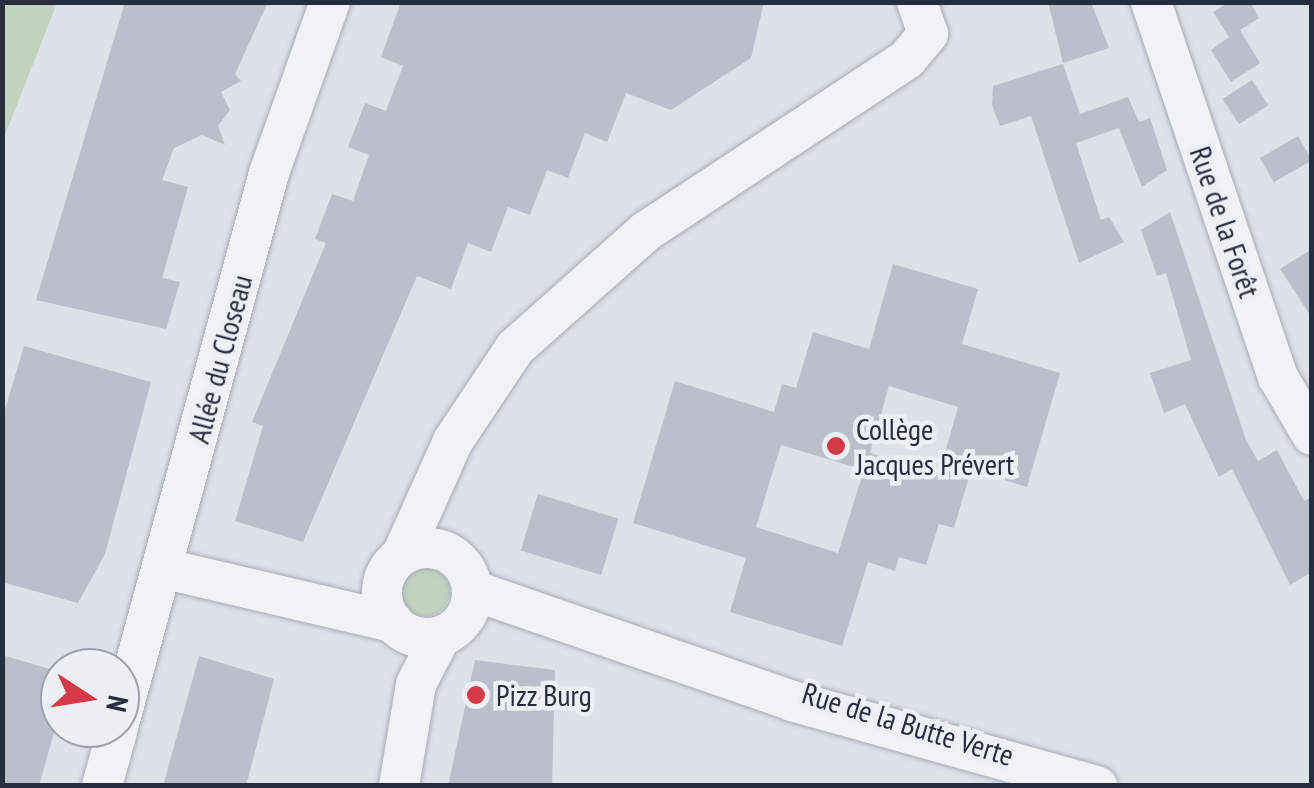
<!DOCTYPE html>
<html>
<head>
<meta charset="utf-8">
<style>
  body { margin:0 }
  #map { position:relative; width:1314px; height:788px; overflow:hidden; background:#dde1e8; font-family:"PT Sans Narrow",sans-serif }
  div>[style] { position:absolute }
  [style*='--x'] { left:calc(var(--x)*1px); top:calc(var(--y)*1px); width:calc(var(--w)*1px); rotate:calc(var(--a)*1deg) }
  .green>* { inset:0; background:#c1d2be }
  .round { border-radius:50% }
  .building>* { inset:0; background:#babfcb; transform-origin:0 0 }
  .roads { filter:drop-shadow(0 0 2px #a6abb5) drop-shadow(0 0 2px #a6abb5) }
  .minor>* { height:40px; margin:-20px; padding:0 20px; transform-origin:20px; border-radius:20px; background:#f0f2f6 }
  .minor>.ring { margin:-20px; padding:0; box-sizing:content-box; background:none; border:40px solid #f0f2f6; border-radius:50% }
  .dots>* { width:28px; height:28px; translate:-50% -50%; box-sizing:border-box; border:5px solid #ecf0f5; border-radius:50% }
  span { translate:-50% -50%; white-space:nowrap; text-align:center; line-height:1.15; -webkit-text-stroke:9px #ecf0f5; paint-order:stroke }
  .street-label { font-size:30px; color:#262d3f }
  .poi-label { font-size:30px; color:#262d3f }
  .left { translate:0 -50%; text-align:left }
  .frame { position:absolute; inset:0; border:5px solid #262d3f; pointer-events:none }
  .north { position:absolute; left:40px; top:648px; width:100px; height:100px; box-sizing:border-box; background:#ecf0f5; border:2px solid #9da2ac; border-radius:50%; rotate:102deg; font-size:28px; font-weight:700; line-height:40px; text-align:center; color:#262d3f }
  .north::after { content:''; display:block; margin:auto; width:35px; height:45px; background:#d43a47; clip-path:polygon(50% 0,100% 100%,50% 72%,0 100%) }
</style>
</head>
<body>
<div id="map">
  <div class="green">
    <div style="clip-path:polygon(3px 2px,57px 3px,3px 140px,2px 3px)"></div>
    <div class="round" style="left:400px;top:566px;width:50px;height:50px"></div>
  </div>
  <div class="building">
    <div style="clip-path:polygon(125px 2px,268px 2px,235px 74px,241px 81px,221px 92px,230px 110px,218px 126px,225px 145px,202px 135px,174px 148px,162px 180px,188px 187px,162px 278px,180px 282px,166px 329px,36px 300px)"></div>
    <div style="clip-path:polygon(401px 2px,764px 2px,751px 58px,671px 110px,626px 93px,607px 142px,585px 133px,568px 178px,547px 170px,530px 215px,508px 207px,491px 252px,468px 243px,451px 289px,417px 276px,303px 542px,235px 521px,263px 426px,252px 422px,326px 243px,315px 239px,332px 194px,353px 201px,369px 155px,348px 147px,365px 103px,386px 111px,403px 66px,381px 57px)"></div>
    <div style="clip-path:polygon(1048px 2px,1091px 2px,1109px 48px,1063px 63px)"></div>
    <div style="clip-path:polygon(1229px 2px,1250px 2px,1259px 18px,1240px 30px,1260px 63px,1231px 82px,1211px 50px,1229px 37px,1213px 12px)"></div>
    <div style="clip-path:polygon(1063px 64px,1080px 114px,1128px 97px,1139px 122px,1150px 118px,1167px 170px,1142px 187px,1119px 128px,1076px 143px,1101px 220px,1109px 217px,1124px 242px,1079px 263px,1031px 116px,1000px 126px,992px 105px,993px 86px)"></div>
    <div style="left:1252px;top:80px;width:30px;height:35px;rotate:57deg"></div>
    <div style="left:1298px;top:136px;width:28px;height:44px;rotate:60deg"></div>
    <div style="clip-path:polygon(1170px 212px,1246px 440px,1258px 461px,1277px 450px,1304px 501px,1312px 497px,1312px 572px,1290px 585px,1232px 469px,1219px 477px,1185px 404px,1164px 413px,1150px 373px,1191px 360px,1166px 273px,1157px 276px,1141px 230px)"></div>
    <div style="clip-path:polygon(1312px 249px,1312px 318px,1280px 269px)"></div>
    <div style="clip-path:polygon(evenodd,893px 264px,978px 289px,962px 344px,1060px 373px,1027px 487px,971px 470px,954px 528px,939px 524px,926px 565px,899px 557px,895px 571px,868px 562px,842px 646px,730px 612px,746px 558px,633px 523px,675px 381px,774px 412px,782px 384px,796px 388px,813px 332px,869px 349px,893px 264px,889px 386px,958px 407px,939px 474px,870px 453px,889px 386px,893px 264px,781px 445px,864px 470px,838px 553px,756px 527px,781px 445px)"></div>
    <div style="clip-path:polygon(24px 346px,151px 382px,105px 554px,78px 603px,2px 582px,2px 420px)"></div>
    <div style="left:538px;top:494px;width:84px;height:59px;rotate:17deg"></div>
    <div style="clip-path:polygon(2px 655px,60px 672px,60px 711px,39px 786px,2px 786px)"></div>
    <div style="clip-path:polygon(199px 656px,274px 679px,246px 786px,163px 786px)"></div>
    <div style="clip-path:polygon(475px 660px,555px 670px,552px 786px,448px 786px)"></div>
  </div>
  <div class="roads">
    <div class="minor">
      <div style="--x:1151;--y:2;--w:396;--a:71.3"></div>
      <div style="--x:1278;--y:377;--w:67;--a:59.6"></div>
      <div class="ring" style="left:382px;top:548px;width:50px;height:50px"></div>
      <div style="--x:402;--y:555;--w:125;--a:-65.9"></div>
      <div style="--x:453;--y:441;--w:112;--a:-56.3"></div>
      <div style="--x:515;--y:348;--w:174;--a:-41.7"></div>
      <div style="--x:645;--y:232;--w:314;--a:-33.4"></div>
      <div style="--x:907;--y:59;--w:33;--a:-50"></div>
      <div style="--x:928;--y:34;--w:34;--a:-109"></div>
      <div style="--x:162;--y:568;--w:237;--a:13.2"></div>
      <div style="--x:472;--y:590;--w:339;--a:19.1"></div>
      <div style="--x:792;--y:701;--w:317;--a:15.6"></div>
      <div style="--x:120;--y:720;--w:567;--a:-74.76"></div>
      <div style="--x:269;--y:173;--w:182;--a:-70.4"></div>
      <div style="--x:102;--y:786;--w:60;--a:-74.6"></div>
      <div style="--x:399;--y:786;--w:103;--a:-80.5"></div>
      <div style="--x:416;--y:684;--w:54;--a:-62.5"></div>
    </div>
  </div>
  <div class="dots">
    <div style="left:836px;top:446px;background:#d43a47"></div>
    <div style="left:476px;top:695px;background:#d43a47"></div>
  </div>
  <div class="street-label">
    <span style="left:1225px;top:222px;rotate:71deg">Rue de la Forêt</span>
    <span style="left:220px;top:359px;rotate:-75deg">Allée du Closeau</span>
    <span style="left:908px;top:724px;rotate:17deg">Rue de la Butte Verte</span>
  </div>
  <div class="poi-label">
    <span class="left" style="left:856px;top:446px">Collège<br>Jacques Prévert</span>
    <span class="left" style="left:496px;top:695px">Pizz Burg</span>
  </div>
  <div class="frame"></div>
  <div class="north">N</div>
</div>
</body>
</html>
